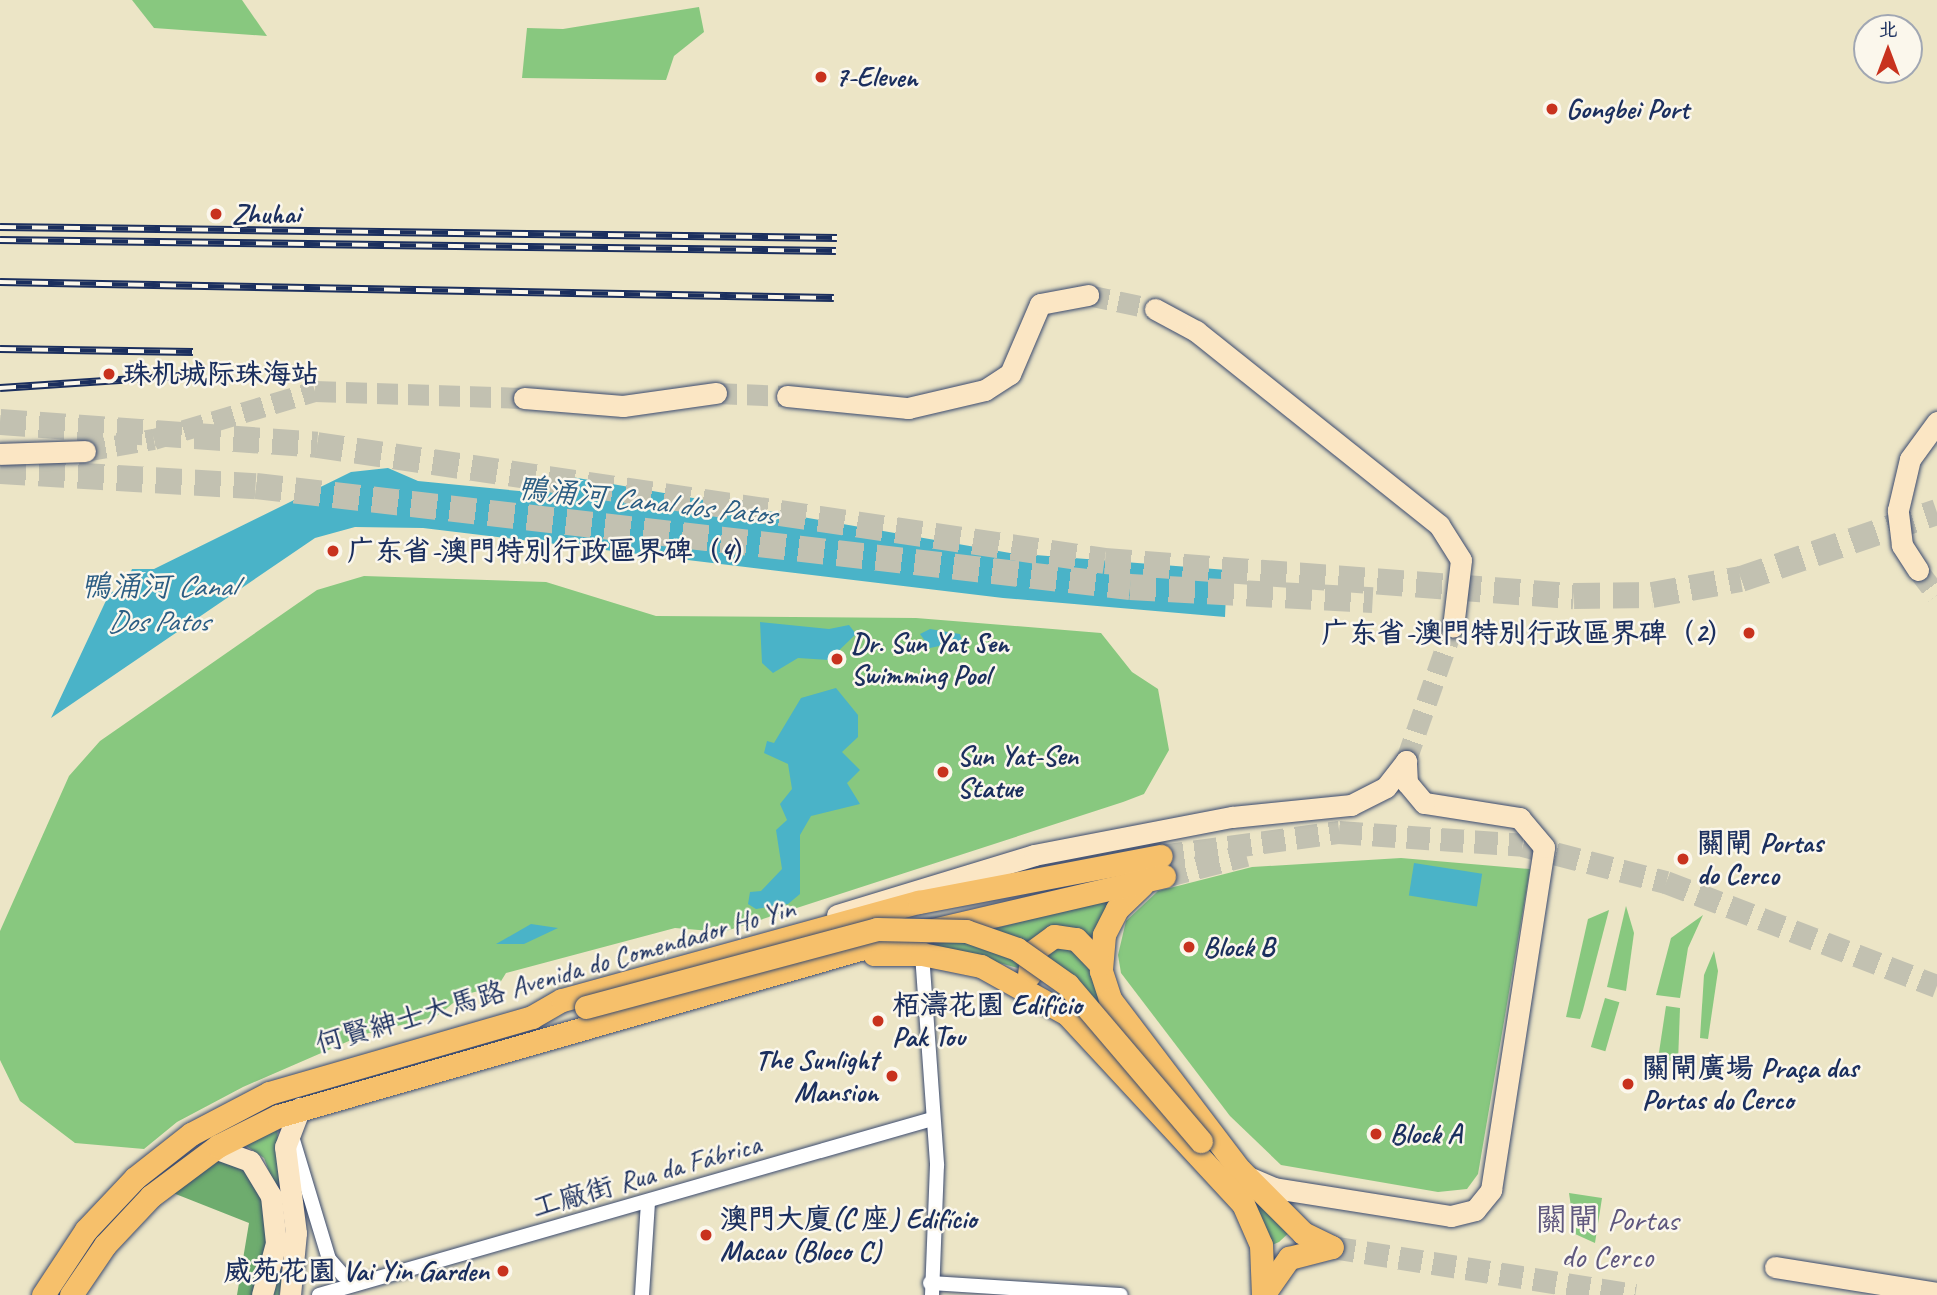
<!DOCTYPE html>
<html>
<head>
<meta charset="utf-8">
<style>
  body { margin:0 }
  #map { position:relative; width:1937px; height:1295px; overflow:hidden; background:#ece5c6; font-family:Caveat,"LXGW WenKai TC",sans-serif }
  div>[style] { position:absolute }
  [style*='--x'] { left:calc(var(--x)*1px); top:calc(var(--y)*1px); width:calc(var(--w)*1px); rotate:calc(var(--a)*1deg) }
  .green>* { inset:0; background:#88c87f; transform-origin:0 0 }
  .forest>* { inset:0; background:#6eac6e }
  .water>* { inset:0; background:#4ab3c8; transform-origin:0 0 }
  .secondary-tunnel>* { height:21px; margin-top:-10.5px; transform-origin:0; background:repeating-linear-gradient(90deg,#c2c1b1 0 21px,transparent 0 31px) }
  .primary-tunnel>* { height:23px; margin-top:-11.5px; transform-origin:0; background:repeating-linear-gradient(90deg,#c2c1b1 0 23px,transparent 0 34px) }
  .motorway-tunnel>* { height:26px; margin-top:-13px; transform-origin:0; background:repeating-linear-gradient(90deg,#c2c1b1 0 26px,transparent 0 39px) }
  .roads { filter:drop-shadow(0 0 2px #3a4a6e) drop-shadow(0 0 2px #3a4a6e) }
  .minor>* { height:14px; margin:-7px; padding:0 7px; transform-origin:7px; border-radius:7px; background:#fff }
  .secondary>* { height:21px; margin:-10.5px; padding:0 10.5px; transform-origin:10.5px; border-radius:10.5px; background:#fbe6c4 }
  .primary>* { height:23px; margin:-11.5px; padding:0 11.5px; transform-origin:11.5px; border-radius:11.5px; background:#f6c06b }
  .rail>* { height:8px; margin-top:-4px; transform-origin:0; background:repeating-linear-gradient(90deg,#fbf7ec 0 16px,#1b2f5e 0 32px); box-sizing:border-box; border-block:2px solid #1b2f5e }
  .bridges { filter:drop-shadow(0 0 2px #3a4a6e) drop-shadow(0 0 2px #3a4a6e) }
  .primary-bridge>* { height:23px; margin:-11.5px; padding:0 11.5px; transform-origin:11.5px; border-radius:11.5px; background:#f6c06b }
  .dots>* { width:19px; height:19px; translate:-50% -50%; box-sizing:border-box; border:4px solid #fbf7ec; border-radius:50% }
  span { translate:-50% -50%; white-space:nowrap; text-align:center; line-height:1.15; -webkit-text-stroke:5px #fbf7ec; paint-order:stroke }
  .poi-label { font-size:28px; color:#1b2f5e; font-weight:700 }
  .left { translate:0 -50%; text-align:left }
  .right { translate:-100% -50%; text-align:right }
  .street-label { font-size:28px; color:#1b2f5e }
  .water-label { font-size:30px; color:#2b5d83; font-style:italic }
  .quarter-label { font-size:32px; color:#5f587e }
  .north { position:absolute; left:1853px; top:14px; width:70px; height:70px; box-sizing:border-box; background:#fbf7ec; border:2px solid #a1a7b3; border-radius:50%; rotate:0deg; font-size:19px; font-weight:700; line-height:28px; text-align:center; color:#1b2f5e }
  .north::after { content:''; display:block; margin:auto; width:24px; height:32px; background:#c8321e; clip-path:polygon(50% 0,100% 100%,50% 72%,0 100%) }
</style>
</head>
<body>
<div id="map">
  <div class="green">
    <div style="clip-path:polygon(132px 0,242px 0,267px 36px,154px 28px)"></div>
    <div style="clip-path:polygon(699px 7px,704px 32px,674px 56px,666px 80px,522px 78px,527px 28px,563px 29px)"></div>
    <div style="clip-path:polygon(364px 576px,546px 582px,656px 616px,916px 618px,1101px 633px,1132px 672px,1158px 689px,1169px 750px,1144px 794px,1123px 802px,723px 932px,675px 928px,506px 973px,498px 986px,463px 995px,437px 1016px,365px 1034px,243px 1087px,177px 1122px,144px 1149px,75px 1143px,20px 1101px,0 1060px,0 931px,69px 776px,100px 741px,317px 590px)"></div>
    <div style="clip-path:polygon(1401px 858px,1530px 869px,1478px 1174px,1467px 1189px,1438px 1192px,1281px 1165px,1230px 1116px,1121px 973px,1118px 955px,1126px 921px,1158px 891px,1252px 867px)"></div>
    <div style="clip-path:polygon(1116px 897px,1101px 1003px,1092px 1008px,1018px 968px,931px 945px)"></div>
    <div style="clip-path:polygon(1626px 906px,1634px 933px,1626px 991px,1607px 987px)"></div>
    <div style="clip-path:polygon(1609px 910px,1583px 1010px,1580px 1019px,1566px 1017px,1588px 919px)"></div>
    <div style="clip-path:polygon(1703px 915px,1688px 948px,1680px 998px,1656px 995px,1671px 938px)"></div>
    <div style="clip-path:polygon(1714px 951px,1718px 971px,1708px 1039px,1700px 1038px,1704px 975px)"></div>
    <div style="left:1605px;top:998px;width:15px;height:51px;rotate:16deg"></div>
    <div style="clip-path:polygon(1666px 1006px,1680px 1008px,1678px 1062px,1658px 1059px)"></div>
    <div style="clip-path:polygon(277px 1125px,286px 1264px,279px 1295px,272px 1295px,282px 1206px,264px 1158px,239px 1141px)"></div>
    <div style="clip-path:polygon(1234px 1169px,1293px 1229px,1279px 1242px,1272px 1245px)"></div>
    <div style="clip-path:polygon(1569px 1193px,1602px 1198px,1595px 1243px,1575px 1234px)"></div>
  </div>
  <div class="forest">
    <div style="clip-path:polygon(215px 1158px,240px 1162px,262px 1189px,272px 1240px,255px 1295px,237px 1295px,249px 1223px,168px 1191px)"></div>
  </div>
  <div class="water">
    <div style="clip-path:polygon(388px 468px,418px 481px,519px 491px,549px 489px,566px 476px,1010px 553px,1227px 570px,1225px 617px,1003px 598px,423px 528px,355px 527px,315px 538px,51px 718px,110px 592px,123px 591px,132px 569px,154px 569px,351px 472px)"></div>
    <div style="clip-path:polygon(760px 622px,829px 629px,849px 625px,856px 634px,829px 660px,798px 658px,773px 673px,762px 663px)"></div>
    <div style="clip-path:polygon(930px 629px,960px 634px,962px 641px,930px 648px,920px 634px)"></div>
    <div style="clip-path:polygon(836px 688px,858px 715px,858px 737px,842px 752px,860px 770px,847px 783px,860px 804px,811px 816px,800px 835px,800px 894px,788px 904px,756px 909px,748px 904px,750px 892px,761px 891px,782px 869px,776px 830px,787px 820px,780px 804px,792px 789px,788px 764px,764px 753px,767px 741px,774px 743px,801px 698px)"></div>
    <div style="left:1414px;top:863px;width:69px;height:33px;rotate:9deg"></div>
    <div style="clip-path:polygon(531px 924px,558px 928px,524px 944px,496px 944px)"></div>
  </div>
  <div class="secondary-tunnel">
    <div style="--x:1088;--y:295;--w:68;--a:11.8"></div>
    <div style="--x:716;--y:393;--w:71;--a:2.4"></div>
    <div style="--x:85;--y:451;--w:70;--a:-9.9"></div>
    <div style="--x:154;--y:439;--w:168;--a:-16.6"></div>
    <div style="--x:315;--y:391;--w:209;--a:1.9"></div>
    <div style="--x:1918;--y:570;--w:31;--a:53"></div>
    <div style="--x:1406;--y:761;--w:142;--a:-70.7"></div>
  </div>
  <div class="primary-tunnel">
    <div style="--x:1161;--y:856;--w:180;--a:-7.7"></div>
    <div style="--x:1339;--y:832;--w:184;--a:4"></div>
    <div style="--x:1523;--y:845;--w:148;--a:14.5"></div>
    <div style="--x:1666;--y:882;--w:290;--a:21"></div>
    <div style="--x:1164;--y:876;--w:85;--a:-14.4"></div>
    <div style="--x:1332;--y:1247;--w:307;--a:9"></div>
  </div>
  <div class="motorway-tunnel">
    <div style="--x:0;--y:422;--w:318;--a:4.1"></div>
    <div style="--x:317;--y:445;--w:796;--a:8.37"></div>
    <div style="--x:1105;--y:561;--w:470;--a:4.3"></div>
    <div style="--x:1574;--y:596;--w:78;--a:-0.7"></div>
    <div style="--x:1652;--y:595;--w:90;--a:-10.2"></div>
    <div style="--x:1741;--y:579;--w:207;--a:-18.9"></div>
    <div style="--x:0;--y:471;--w:256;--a:3.4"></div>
    <div style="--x:256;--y:486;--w:880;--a:6.59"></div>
    <div style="--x:1130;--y:587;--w:243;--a:3.1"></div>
  </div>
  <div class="roads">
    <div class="minor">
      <div style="--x:922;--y:954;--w:212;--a:85.9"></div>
      <div style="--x:937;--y:1165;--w:130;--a:92.2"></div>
      <div style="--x:290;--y:1130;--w:135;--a:73.2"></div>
      <div style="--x:329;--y:1259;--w:21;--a:49"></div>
      <div style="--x:343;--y:1275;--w:23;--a:15"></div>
      <div style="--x:930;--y:1283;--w:191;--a:3.6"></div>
      <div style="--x:319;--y:1295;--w:638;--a:-16.02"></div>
      <div style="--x:642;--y:1295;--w:94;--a:-86.3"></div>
    </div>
    <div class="secondary">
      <div style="--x:1155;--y:309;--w:47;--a:28.2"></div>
      <div style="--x:1196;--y:331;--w:311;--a:38.6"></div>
      <div style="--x:1439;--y:525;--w:41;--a:57.8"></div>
      <div style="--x:1461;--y:560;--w:67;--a:96.8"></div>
      <div style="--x:787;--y:396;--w:122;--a:5.7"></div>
      <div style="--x:908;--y:408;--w:79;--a:-13.2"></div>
      <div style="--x:985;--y:390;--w:30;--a:-33"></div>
      <div style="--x:1010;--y:374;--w:76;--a:-66.8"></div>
      <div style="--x:1040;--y:304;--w:49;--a:-10.6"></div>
      <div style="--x:524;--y:398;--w:99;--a:4.6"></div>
      <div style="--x:623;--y:406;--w:94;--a:-8"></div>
      <div style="--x:0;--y:454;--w:85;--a:-2"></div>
      <div style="--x:1918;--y:570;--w:30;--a:-123"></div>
      <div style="--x:1902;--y:545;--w:35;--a:-97"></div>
      <div style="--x:1898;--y:510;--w:52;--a:-76.8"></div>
      <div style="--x:1910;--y:459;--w:46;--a:-53.9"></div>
      <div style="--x:837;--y:915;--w:206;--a:-16.9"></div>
      <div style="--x:1034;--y:855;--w:202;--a:-10.9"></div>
      <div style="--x:1232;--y:817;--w:120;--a:-5.8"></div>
      <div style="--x:1351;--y:805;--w:39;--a:-27"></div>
      <div style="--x:1386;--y:787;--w:33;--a:-52"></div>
      <div style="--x:214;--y:1148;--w:38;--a:20"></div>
      <div style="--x:250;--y:1161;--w:41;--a:59"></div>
      <div style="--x:271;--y:1196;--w:47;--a:83.9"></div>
      <div style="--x:276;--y:1243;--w:54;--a:105.1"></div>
      <div style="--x:1248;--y:1177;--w:28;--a:23"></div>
      <div style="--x:1274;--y:1188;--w:179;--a:9"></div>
      <div style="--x:1451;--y:1216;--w:25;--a:-14"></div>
      <div style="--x:1475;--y:1210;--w:26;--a:-51"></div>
      <div style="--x:1491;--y:1190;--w:347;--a:-81.2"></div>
      <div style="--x:1544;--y:847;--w:38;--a:-130"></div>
      <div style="--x:1520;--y:818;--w:97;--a:-171.1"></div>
      <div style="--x:1424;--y:803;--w:26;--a:-130"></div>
      <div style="--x:1407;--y:783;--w:22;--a:-93"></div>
      <div style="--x:1775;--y:1267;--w:164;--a:9.1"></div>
      <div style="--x:290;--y:1295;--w:62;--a:-84.5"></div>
      <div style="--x:296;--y:1233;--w:87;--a:-97.3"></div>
      <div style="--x:285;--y:1147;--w:42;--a:-69"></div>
    </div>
    <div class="primary">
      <div style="--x:1142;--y:885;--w:35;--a:136"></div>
      <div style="--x:1117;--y:909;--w:29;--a:117"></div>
      <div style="--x:1104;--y:935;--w:36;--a:95"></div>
      <div style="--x:1101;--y:971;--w:29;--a:72"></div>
      <div style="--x:1110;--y:999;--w:215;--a:52.8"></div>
      <div style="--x:1240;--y:1170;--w:89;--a:45"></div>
      <div style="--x:1303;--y:1233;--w:32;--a:26"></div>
      <div style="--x:874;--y:954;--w:48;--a:0"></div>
      <div style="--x:922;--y:954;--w:60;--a:11.5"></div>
      <div style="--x:981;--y:966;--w:98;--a:29.2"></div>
      <div style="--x:1067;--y:1014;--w:259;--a:47.2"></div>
      <div style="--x:1243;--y:1204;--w:45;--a:66.3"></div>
      <div style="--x:1261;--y:1245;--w:50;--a:87.7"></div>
      <div style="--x:1029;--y:975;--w:23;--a:-83"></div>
      <div style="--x:1032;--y:952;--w:27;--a:-36"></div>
      <div style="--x:1054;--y:936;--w:22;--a:8"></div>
      <div style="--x:1076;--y:939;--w:35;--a:46"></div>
      <div style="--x:1265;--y:1292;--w:42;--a:-54.8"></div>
      <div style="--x:1289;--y:1258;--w:44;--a:-14.3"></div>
      <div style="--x:43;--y:1295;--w:78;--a:-56.5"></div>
      <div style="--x:86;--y:1230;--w:71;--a:-46.7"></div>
      <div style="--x:135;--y:1178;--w:71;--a:-38.2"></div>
      <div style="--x:191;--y:1134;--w:88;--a:-27.7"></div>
      <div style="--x:269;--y:1093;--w:274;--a:-16.1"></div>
      <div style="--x:532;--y:1017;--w:34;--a:-30"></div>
      <div style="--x:562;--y:1000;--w:370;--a:-15.4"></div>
      <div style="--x:919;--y:902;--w:246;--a:-10.8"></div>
      <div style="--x:71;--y:1295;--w:60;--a:-55.8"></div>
      <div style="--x:105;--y:1245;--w:67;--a:-46.8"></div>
      <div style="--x:151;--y:1196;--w:84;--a:-36.7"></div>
      <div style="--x:218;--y:1146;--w:67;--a:-26.6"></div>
      <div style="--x:278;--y:1116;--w:649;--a:-16.01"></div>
      <div style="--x:902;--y:937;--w:269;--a:-13.1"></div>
    </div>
  </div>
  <div class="rail">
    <div style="--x:0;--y:227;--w:837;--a:0.75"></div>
    <div style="--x:0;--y:240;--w:836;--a:0.75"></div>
    <div style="--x:0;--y:282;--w:834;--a:1.1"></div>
    <div style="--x:0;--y:349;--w:193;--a:0.9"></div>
    <div style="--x:0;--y:388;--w:195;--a:-3.8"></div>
  </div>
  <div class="bridges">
    <div class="primary-bridge">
      <div style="--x:586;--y:1007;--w:301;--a:-15"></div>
      <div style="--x:877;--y:929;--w:89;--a:1.3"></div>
      <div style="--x:966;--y:931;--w:54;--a:19.4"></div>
      <div style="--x:1017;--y:949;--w:62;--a:35.2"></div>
      <div style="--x:1068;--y:985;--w:205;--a:49.6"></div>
    </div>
  </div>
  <div class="dots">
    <div style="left:821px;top:77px;background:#c8321e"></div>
    <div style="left:1552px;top:109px;background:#c8321e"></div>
    <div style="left:216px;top:214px;background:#c8321e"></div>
    <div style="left:109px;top:374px;background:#c8321e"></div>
    <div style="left:333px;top:551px;background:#c8321e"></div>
    <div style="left:1749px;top:633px;background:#c8321e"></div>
    <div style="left:837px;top:659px;background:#c8321e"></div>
    <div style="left:943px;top:772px;background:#c8321e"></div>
    <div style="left:1683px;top:859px;background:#c8321e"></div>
    <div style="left:1189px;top:947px;background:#c8321e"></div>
    <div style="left:878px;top:1021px;background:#c8321e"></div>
    <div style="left:892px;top:1076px;background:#c8321e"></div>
    <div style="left:1628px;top:1084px;background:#c8321e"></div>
    <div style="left:1376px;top:1134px;background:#c8321e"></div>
    <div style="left:706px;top:1235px;background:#c8321e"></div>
    <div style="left:503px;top:1271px;background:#c8321e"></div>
  </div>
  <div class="poi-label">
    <span class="left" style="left:835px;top:77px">7-Eleven</span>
    <span class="left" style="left:1566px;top:109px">Gongbei Port</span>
    <span class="left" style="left:232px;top:214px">Zhuhai</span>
    <span class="left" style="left:123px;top:374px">珠机城际珠海站</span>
    <span class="left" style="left:347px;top:551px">广东省-澳門特別行政區界碑（4）</span>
    <span class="right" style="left:1735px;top:633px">广东省-澳門特別行政區界碑（2）</span>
    <span class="left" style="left:851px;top:659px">Dr. Sun Yat Sen<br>Swimming Pool</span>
    <span class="left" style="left:957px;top:772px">Sun Yat-Sen<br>Statue</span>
    <span class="left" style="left:1697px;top:859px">關閘 Portas<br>do Cerco</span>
    <span class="left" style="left:1203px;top:947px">Block B</span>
    <span class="left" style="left:892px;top:1021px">栢濤花園 Edifício<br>Pak Tou</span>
    <span class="right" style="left:878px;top:1076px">The Sunlight<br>Mansion</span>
    <span class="left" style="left:1642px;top:1084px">關閘廣場 Praça das<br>Portas do Cerco</span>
    <span class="left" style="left:1390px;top:1134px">Block A</span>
    <span class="left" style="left:720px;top:1235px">澳門大廈(C 座) Edifício<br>Macau (Bloco C)</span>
    <span class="right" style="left:489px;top:1271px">威苑花園 Vai Yin Garden</span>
  </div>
  <div class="street-label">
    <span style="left:555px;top:976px;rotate:-16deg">何賢紳士大馬路 Avenida do Comendador Ho Yin</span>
    <span style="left:646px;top:1176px;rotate:-16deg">工廠街 Rua da Fábrica</span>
  </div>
  <div class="water-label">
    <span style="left:646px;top:501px;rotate:6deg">鴨涌河 Canal dos Patos</span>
    <span style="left:158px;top:603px">鴨涌河 Canal<br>Dos Patos</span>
  </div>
  <div class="quarter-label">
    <span style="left:1607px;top:1239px">關閘 Portas<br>do Cerco</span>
  </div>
  <div class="north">北</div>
</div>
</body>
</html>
